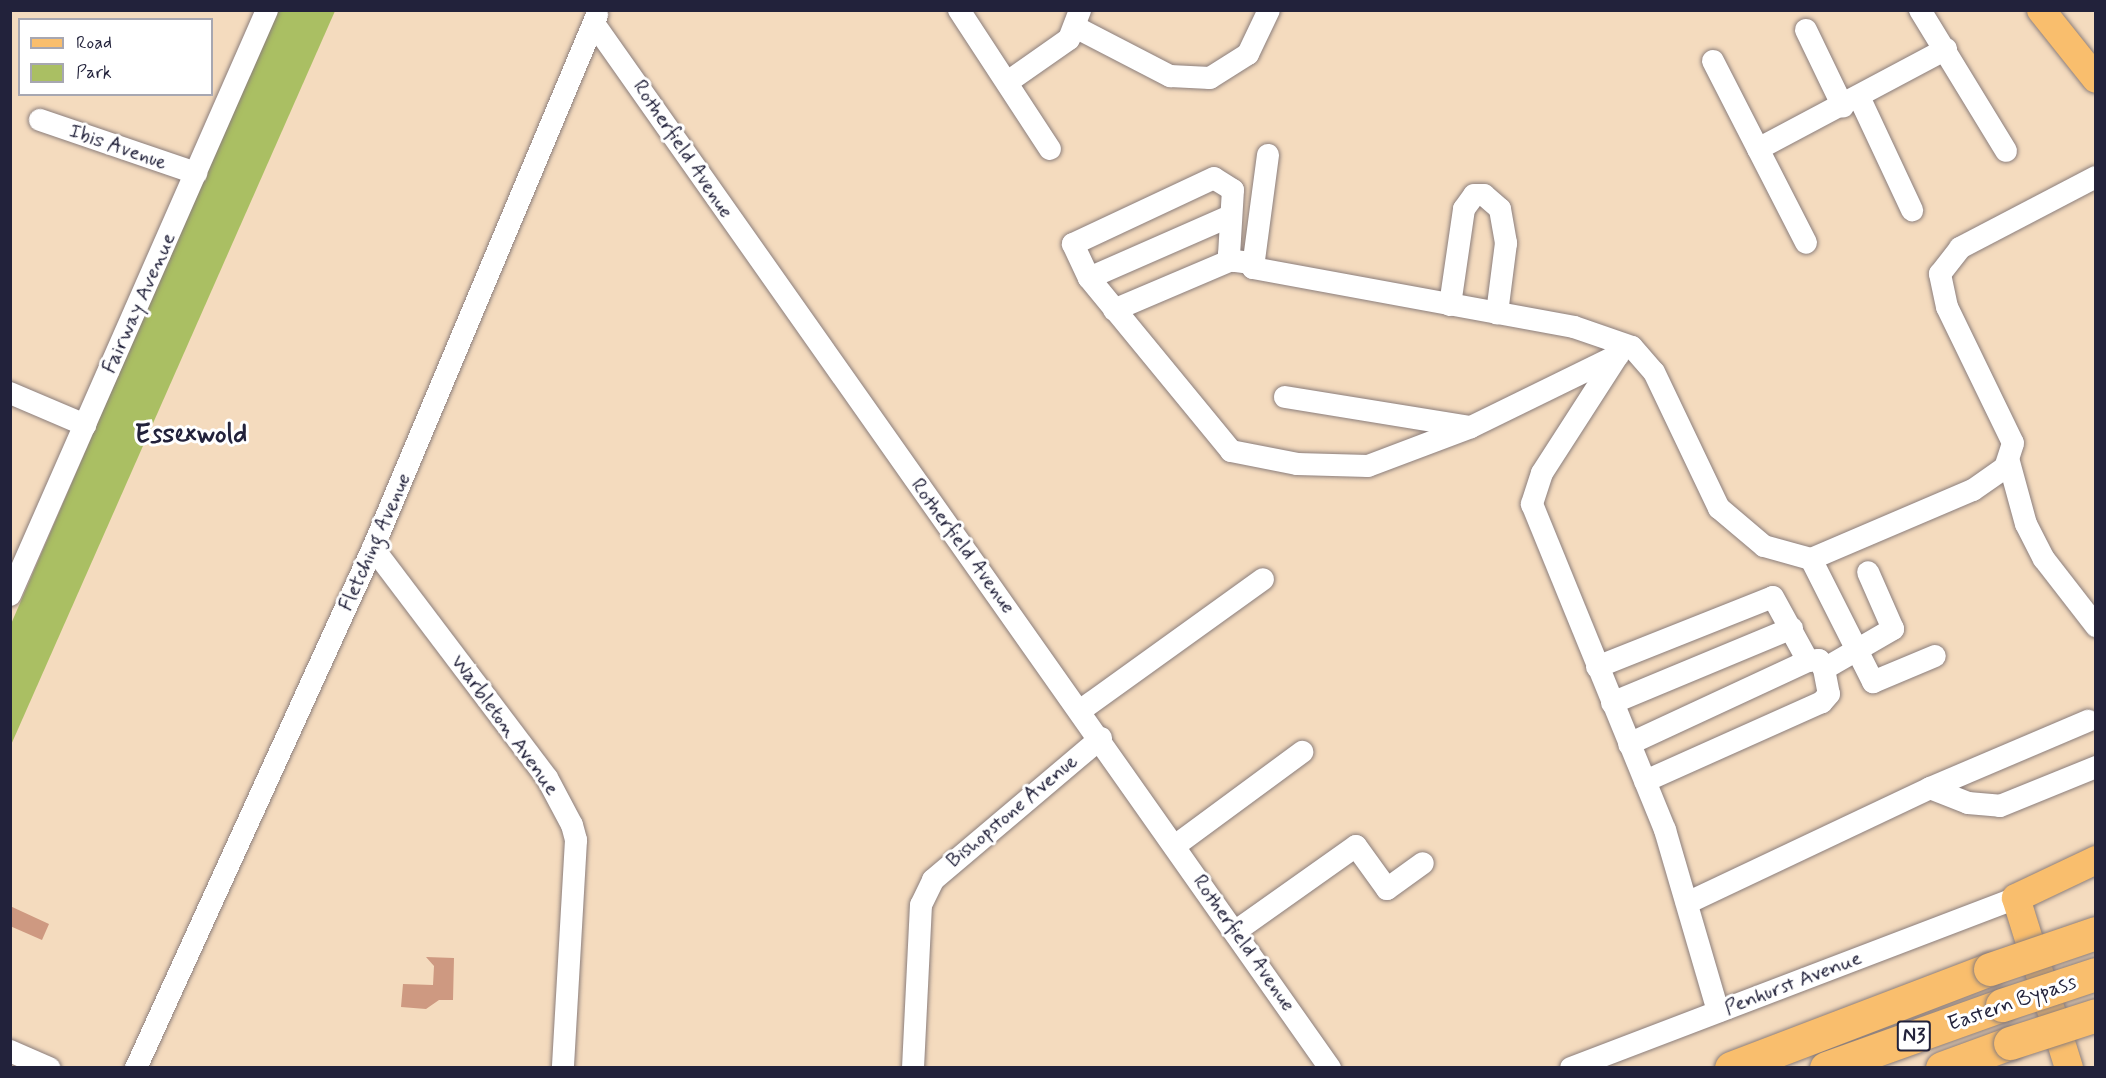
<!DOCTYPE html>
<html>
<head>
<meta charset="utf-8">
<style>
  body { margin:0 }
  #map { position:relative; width:2106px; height:1078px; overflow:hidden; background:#f4dbbe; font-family:Mynerve,sans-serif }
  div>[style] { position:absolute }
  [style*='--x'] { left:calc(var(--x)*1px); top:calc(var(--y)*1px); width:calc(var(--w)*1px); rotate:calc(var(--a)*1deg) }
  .green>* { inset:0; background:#aabf63 }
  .building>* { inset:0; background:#ce9981 }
  .roads { filter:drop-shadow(0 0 2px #8b7e7c) drop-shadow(0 0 2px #8b7e7c) }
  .minor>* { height:22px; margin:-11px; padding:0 11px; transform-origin:11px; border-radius:11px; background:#fff }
  .major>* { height:28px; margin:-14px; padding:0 14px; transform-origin:14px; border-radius:14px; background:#f9be6d }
  .highway>* { height:33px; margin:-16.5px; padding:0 16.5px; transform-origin:16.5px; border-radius:16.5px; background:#f9be6d }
  .bridges { filter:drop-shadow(0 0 2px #8b7e7c) drop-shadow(0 0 2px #8b7e7c) }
  .highway-bridge>* { height:33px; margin:-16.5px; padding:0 16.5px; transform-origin:16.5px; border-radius:16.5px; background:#f9be6d }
  span { translate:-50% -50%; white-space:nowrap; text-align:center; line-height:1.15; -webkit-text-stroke:6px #fff; paint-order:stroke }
  .shield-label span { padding:2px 4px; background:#fff; border:2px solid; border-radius:4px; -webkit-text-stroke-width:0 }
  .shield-label { font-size:20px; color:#22223b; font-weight:700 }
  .street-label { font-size:21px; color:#22223b }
  .district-label { font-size:27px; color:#22223b; font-weight:700 }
  .frame { position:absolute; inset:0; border:12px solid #22223b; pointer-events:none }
  .legend { position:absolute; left:18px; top:18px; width:195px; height:78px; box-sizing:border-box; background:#fff; border:2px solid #a7a7b1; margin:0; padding:8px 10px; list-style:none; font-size:18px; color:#22223b }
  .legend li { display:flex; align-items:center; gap:12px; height:30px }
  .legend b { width:30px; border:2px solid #a7a7b1 }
</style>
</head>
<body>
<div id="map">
  <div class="green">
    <div style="clip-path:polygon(275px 11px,335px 11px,11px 745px,11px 624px)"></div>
  </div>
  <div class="building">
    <div style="clip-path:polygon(10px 906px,49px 924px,42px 940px,10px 926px)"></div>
    <div style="clip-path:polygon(426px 957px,454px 958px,453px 1000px,439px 1000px,426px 1009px,401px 1007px,403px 984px,433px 985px,434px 966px)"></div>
  </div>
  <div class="roads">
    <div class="minor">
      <div style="--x:959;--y:10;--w:166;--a:56.8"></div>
      <div style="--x:1920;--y:10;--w:165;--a:58.6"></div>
      <div style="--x:595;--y:25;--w:1276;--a:54.83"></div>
      <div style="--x:1077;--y:28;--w:105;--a:27.3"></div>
      <div style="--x:1170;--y:76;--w:40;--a:2.9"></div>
      <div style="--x:1210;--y:78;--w:45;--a:-32.3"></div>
      <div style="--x:1248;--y:54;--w:49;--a:-64.5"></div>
      <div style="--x:1806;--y:30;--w:85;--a:64.3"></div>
      <div style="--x:1713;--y:61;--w:204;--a:62.9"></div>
      <div style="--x:1009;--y:81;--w:73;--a:-35"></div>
      <div style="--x:1069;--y:39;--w:31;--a:-69"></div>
      <div style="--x:1860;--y:99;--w:123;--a:64.9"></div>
      <div style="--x:40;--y:120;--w:165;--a:18.8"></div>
      <div style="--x:1758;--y:149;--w:213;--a:-28"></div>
      <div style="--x:1268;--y:155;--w:114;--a:97.6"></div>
      <div style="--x:1253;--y:268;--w:326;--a:10.4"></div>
      <div style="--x:1574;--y:327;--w:61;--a:19"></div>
      <div style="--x:1632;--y:347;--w:33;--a:49"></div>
      <div style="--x:1654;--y:372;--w:151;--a:64.5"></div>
      <div style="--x:1719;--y:508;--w:59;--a:40.2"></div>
      <div style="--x:1764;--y:546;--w:49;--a:15.5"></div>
      <div style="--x:1811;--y:559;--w:176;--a:-23.1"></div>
      <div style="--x:1973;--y:490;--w:39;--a:-35"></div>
      <div style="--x:2005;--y:468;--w:26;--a:-72"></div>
      <div style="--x:2013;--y:443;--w:151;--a:-115.9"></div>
      <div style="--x:1947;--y:307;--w:34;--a:-102"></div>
      <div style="--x:1940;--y:274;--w:33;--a:-52"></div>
      <div style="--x:1960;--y:248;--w:153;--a:-27.6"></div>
      <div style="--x:1251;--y:263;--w:17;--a:-173"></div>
      <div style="--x:1234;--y:261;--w:8;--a:-130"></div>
      <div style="--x:1229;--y:255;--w:65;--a:-86.5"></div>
      <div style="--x:1233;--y:190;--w:22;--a:-148"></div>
      <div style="--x:1214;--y:178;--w:156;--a:154.9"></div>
      <div style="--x:1073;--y:244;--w:38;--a:65"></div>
      <div style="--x:1089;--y:278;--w:224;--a:50.6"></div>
      <div style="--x:1231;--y:451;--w:67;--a:11.1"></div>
      <div style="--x:1297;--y:464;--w:71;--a:1.6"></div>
      <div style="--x:1368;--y:466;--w:110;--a:-20.7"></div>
      <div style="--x:1089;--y:278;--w:154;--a:-23.7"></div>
      <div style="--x:1450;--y:305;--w:97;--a:-81.7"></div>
      <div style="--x:1464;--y:209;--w:17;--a:-54"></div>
      <div style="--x:1474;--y:195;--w:10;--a:0"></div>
      <div style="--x:1484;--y:195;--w:21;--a:41"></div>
      <div style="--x:1500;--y:209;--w:35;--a:80"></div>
      <div style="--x:1506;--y:243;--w:71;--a:97.3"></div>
      <div style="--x:1114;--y:310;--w:128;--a:-23"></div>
      <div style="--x:1618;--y:355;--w:140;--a:122.8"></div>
      <div style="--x:1542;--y:473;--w:33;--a:108"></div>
      <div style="--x:1532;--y:504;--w:352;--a:67.8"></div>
      <div style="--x:1665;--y:830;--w:189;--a:73.7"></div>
      <div style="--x:10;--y:393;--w:82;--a:23.1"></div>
      <div style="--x:1285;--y:397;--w:188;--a:9.2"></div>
      <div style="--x:1471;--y:427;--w:164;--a:-26.1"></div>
      <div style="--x:2009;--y:462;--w:64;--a:74.7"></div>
      <div style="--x:2026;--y:524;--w:39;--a:63"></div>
      <div style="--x:2044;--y:559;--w:85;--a:52.2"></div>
      <div style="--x:373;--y:548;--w:288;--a:52.9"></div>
      <div style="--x:547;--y:778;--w:53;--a:62"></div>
      <div style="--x:572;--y:825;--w:16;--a:75"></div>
      <div style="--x:576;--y:840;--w:228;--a:93.3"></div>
      <div style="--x:1811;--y:559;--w:138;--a:63.2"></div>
      <div style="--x:1873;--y:682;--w:67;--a:-22.8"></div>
      <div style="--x:10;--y:595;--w:639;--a:-66.28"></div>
      <div style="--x:1597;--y:667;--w:189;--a:-21.7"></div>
      <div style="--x:1773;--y:597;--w:73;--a:61.3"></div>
      <div style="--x:1824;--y:669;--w:80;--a:-30.1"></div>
      <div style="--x:1893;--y:629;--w:62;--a:-113.7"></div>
      <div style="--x:1612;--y:703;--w:195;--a:-22.6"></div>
      <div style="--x:1081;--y:710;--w:224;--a:-35.7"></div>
      <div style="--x:1629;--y:744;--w:197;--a:-24.9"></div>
      <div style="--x:1808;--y:661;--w:11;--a:-5"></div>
      <div style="--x:1819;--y:660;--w:10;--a:61"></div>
      <div style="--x:1824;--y:669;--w:25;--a:79"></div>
      <div style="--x:1829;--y:694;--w:11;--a:131"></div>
      <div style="--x:1822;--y:702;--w:194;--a:155.9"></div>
      <div style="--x:1930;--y:788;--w:41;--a:21.5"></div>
      <div style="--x:1968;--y:803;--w:32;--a:5"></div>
      <div style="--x:2000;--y:806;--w:104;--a:-22.1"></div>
      <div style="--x:1176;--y:845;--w:157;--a:-36.4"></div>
      <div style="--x:1687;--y:903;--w:269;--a:-25.3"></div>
      <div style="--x:1930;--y:788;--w:172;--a:-23"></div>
      <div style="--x:1236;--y:931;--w:147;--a:-35.3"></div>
      <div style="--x:1356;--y:846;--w:53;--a:54.2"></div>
      <div style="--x:1387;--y:889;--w:44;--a:-35.8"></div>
      <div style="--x:10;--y:1051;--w:43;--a:23.6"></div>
      <div style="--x:136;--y:1068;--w:571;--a:-65.5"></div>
      <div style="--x:373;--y:548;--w:578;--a:-67.2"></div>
      <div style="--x:913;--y:1068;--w:163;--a:-87.2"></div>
      <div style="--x:921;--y:905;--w:28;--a:-64"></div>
      <div style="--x:933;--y:880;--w:220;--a:-40.2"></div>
      <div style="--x:1571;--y:1068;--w:476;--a:-20.9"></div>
    </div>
    <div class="major">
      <div style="--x:2041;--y:10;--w:88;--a:51.4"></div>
      <div style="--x:2069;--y:1068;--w:178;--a:-107.3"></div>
      <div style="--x:2016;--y:898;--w:89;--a:-25.4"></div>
    </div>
    <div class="highway">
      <div style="--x:1731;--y:1068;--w:277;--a:-20.9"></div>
      <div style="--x:1826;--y:1068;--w:187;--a:-19.7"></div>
      <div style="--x:1942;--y:1068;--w:72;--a:-20.2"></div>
    </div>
  </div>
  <div class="bridges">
    <div class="highway-bridge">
      <div style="--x:1990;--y:969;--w:112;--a:-18.8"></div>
      <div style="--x:2002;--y:1005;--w:99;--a:-18.3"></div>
      <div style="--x:2010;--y:1043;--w:90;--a:-18"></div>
    </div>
  </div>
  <div class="shield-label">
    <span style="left:1914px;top:1036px">N3</span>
  </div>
  <div class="street-label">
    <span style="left:118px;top:147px;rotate:19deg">Ibis Avenue</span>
    <span style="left:683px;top:149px;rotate:56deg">Rotherfield Avenue</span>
    <span style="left:139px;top:303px;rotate:-66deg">Fairway Avenue</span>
    <span style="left:375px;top:542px;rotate:-66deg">Fletching Avenue</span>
    <span style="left:963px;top:546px;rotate:54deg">Rotherfield Avenue</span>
    <span style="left:505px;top:725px;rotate:54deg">Warbleton Avenue</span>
    <span style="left:1012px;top:811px;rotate:-40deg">Bishopstone Avenue</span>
    <span style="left:1244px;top:943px;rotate:55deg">Rotherfield Avenue</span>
    <span style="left:1793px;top:983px;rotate:-21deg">Penhurst Avenue</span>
    <span style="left:2012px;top:1003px;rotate:-19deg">Eastern Bypass</span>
  </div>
  <div class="district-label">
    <span style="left:191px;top:435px">Essexwold</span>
  </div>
  <div class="frame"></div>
  <ul class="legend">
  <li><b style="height:8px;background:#f9be6d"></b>Road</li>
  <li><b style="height:16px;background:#aabf63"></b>Park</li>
  </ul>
</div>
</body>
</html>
